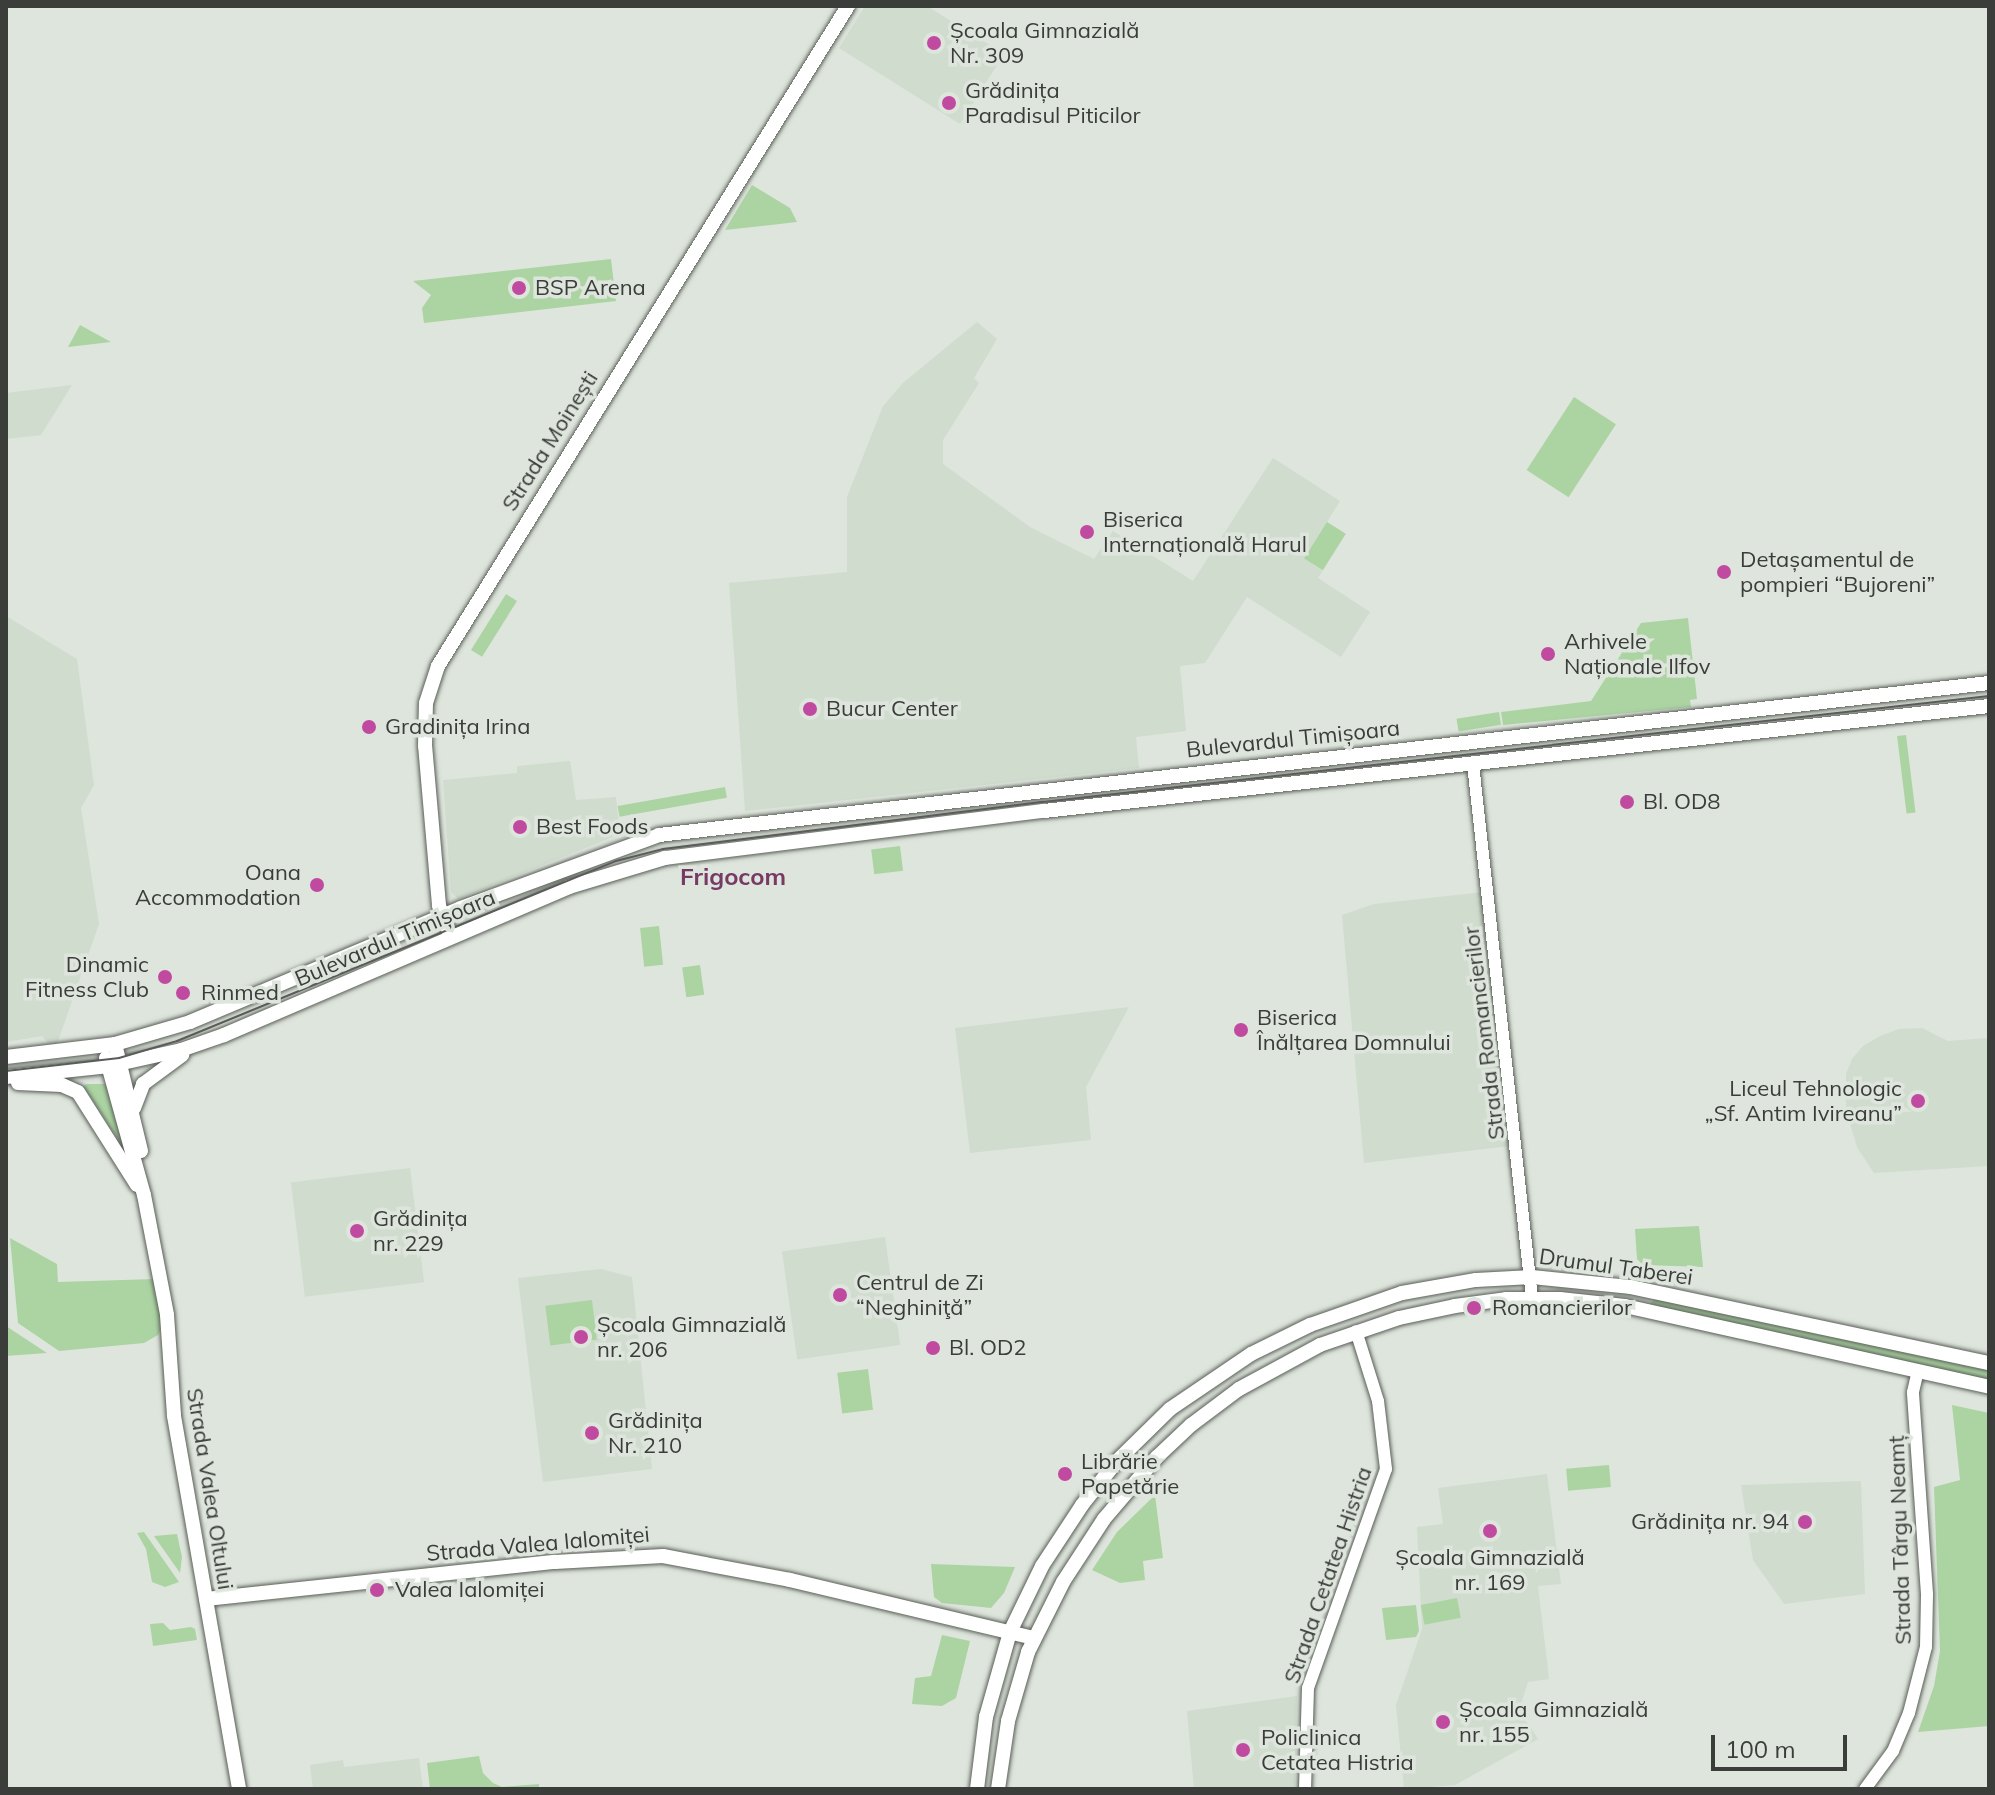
<!DOCTYPE html>
<html>
<head>
<meta charset="utf-8">
<style>
  body { margin:0 }
  #map { position:relative; width:1995px; height:1795px; overflow:hidden; background:#dee5dc; font-family:Mulish,sans-serif }
  div>[style] { position:absolute }
  [style*='--x'] { left:calc(var(--x)*1px); top:calc(var(--y)*1px); width:calc(var(--w)*1px); rotate:calc(var(--a)*1deg) }
  .built>* { inset:0; background:#d0dccd; transform-origin:0 0 }
  .green>* { inset:0; background:#acd4a3; transform-origin:0 0 }
  .roads { filter:drop-shadow(0 0 2px #585e57) drop-shadow(0 0 2px #585e57) }
  .tertiary>* { height:12px; margin:-6px; padding:0 6px; transform-origin:6px; border-radius:6px; background:#fff }
  .secondary>* { height:14px; margin:-7px; padding:0 7px; transform-origin:7px; border-radius:7px; background:#fff }
  .tram>* { height:2px; margin:-1px; padding:0 1px; transform-origin:1px; border-radius:1px; background:#595c58 }
  .dots>* { width:22px; height:22px; translate:-50% -50%; box-sizing:border-box; border:4px solid #dee5dc; border-radius:50% }
  span { translate:-50% -50%; white-space:nowrap; text-align:center; line-height:1.15; -webkit-text-stroke:7px #dee5dc; paint-order:stroke }
  .poi-label { font-size:22px; color:#3a3d3a }
  .left { translate:0 -50%; text-align:left }
  .right { translate:-100% -50%; text-align:right }
  .street-label { font-size:22px; color:#3a3d3a }
  .neighbourhood-label { font-size:24px; color:#763a64; font-weight:700 }
  .frame { position:absolute; inset:0; border:8px solid #3a3d3a; pointer-events:none }
  .scale { position:absolute; left:1711px; top:1735px; width:136px; height:36px; box-sizing:border-box; border:4px solid #3a3d3a; border-top:0; padding-left:10px; font-size:24px; line-height:28px; white-space:nowrap; color:#3a3d3a; -webkit-text-stroke:6px #dee5dc; paint-order:stroke }
</style>
</head>
<body>
<div id="map">
  <div class="built">
    <div style="clip-path:polygon(865px 6px,927px 6px,1004px 54px,960px 124px,839px 48px)"></div>
    <div style="clip-path:polygon(977px 322px,997px 339px,974px 378px,979px 383px,943px 440px,943px 464px,1030px 527px,1094px 559px,1113px 531px,1193px 581px,1273px 458px,1340px 501px,1327px 522px,1346px 534px,1318px 578px,1370px 612px,1341px 657px,1247px 597px,1205px 663px,1180px 666px,1186px 731px,1136px 737px,1139px 768px,745px 811px,729px 583px,847px 572px,847px 497px,883px 406px,903px 383px)"></div>
    <div style="clip-path:polygon(72px 385px,41px 435px,6px 439px,6px 393px)"></div>
    <div style="clip-path:polygon(6px 616px,77px 659px,94px 785px,81px 808px,99px 924px,57px 1044px,49px 1044px,42px 1036px,6px 1042px)"></div>
    <div style="clip-path:polygon(570px 761px,576px 800px,616px 797px,620px 834px,458px 899px,451px 892px,443px 780px,517px 773px,517px 766px)"></div>
    <div style="clip-path:polygon(1484px 892px,1510px 1146px,1364px 1163px,1342px 915px,1374px 904px)"></div>
    <div style="clip-path:polygon(1129px 1007px,1086px 1087px,1091px 1140px,970px 1153px,955px 1028px)"></div>
    <div style="clip-path:polygon(1922px 1028px,1948px 1041px,1989px 1038px,1989px 1166px,1874px 1173px,1857px 1147px,1846px 1110px,1846px 1074px,1852px 1059px,1863px 1046px,1880px 1036px,1899px 1029px)"></div>
    <div style="left:410px;top:1168px;width:115px;height:120px;rotate:83deg"></div>
    <div style="left:885px;top:1237px;width:109px;height:104px;rotate:82deg"></div>
    <div style="clip-path:polygon(601px 1269px,632px 1277px,652px 1469px,543px 1482px,518px 1278px)"></div>
    <div style="clip-path:polygon(1547px 1474px,1561px 1584px,1538px 1586px,1549px 1679px,1528px 1682px,1519px 1710px,1538px 1739px,1455px 1785px,1404px 1789px,1396px 1705px,1422px 1629px,1417px 1527px,1443px 1524px,1438px 1488px)"></div>
    <div style="clip-path:polygon(1861px 1481px,1865px 1594px,1784px 1604px,1753px 1560px,1741px 1485px)"></div>
    <div style="clip-path:polygon(1297px 1696px,1295px 1789px,1194px 1789px,1187px 1711px)"></div>
    <div style="clip-path:polygon(419px 1758px,423px 1789px,313px 1789px,310px 1765px,343px 1760px,344px 1767px)"></div>
  </div>
  <div class="green">
    <div style="clip-path:polygon(752px 185px,790px 208px,797px 222px,725px 230px)"></div>
    <div style="clip-path:polygon(611px 259px,616px 301px,424px 323px,422px 308px,431px 295px,413px 281px)"></div>
    <div style="clip-path:polygon(80px 325px,111px 342px,68px 347px)"></div>
    <div style="left:1574px;top:397px;width:50px;height:87px;rotate:33deg"></div>
    <div style="left:1327px;top:522px;width:22px;height:43px;rotate:32deg"></div>
    <div style="left:506px;top:594px;width:13px;height:66px;rotate:32deg"></div>
    <div style="clip-path:polygon(1688px 618px,1697px 699px,1690px 700px,1691px 707px,1503px 725px,1501px 712px,1591px 701px,1641px 623px)"></div>
    <div style="left:1499px;top:712px;width:13px;height:43px;rotate:81deg"></div>
    <div style="left:1906px;top:735px;width:78px;height:9px;rotate:83deg"></div>
    <div style="left:725px;top:787px;width:11px;height:109px;rotate:80deg"></div>
    <div style="left:900px;top:846px;width:25px;height:29px;rotate:83deg"></div>
    <div style="left:659px;top:926px;width:39px;height:19px;rotate:84deg"></div>
    <div style="left:700px;top:965px;width:30px;height:18px;rotate:82deg"></div>
    <div style="clip-path:polygon(87px 1084px,106px 1084px,125px 1150px,83px 1086px)"></div>
    <div style="clip-path:polygon(1699px 1226px,1703px 1267px,1643px 1265px,1637px 1259px,1635px 1229px)"></div>
    <div style="clip-path:polygon(10px 1238px,57px 1264px,58px 1282px,155px 1279px,162px 1326px,158px 1335px,144px 1343px,59px 1351px,18px 1323px)"></div>
    <div style="clip-path:polygon(1656px 1298px,1989px 1369px,1989px 1380px,1657px 1308px,1650px 1304px)"></div>
    <div style="left:592px;top:1300px;width:40px;height:47px;rotate:83deg"></div>
    <div style="clip-path:polygon(6px 1326px,47px 1353px,6px 1356px)"></div>
    <div style="left:868px;top:1369px;width:41px;height:31px;rotate:83deg"></div>
    <div style="clip-path:polygon(1952px 1405px,1989px 1413px,1989px 1726px,1918px 1732px,1934px 1686px,1940px 1651px,1934px 1487px,1960px 1480px)"></div>
    <div style="left:1609px;top:1465px;width:22px;height:43px;rotate:85deg"></div>
    <div style="clip-path:polygon(1155px 1495px,1163px 1558px,1143px 1561px,1145px 1580px,1120px 1583px,1092px 1570px,1117px 1532px)"></div>
    <div style="clip-path:polygon(144px 1532px,179px 1582px,165px 1587px,152px 1582px,146px 1549px,137px 1533px)"></div>
    <div style="clip-path:polygon(177px 1534px,182px 1557px,180px 1573px,154px 1536px)"></div>
    <div style="clip-path:polygon(931px 1564px,1015px 1567px,1004px 1593px,991px 1608px,942px 1603px,934px 1597px)"></div>
    <div style="left:1457px;top:1598px;width:20px;height:37px;rotate:79deg"></div>
    <div style="clip-path:polygon(1416px 1605px,1419px 1631px,1416px 1637px,1386px 1640px,1382px 1608px)"></div>
    <div style="clip-path:polygon(163px 1623px,170px 1630px,191px 1627px,195px 1629px,197px 1640px,153px 1646px,150px 1624px)"></div>
    <div style="clip-path:polygon(942px 1635px,970px 1641px,956px 1698px,942px 1706px,912px 1704px,915px 1678px,931px 1676px)"></div>
    <div style="clip-path:polygon(479px 1756px,483px 1773px,493px 1783px,502px 1787px,539px 1784px,539px 1789px,430px 1789px,427px 1763px)"></div>
  </div>
  <div class="roads">
    <div class="tertiary">
      <div style="--x:1473;--y:764;--w:537;--a:83.7"></div>
      <div style="--x:1305;--y:1789;--w:101;--a:-88.3"></div>
      <div style="--x:1308;--y:1688;--w:232;--a:-70.4"></div>
      <div style="--x:1386;--y:1469;--w:68;--a:-96.7"></div>
      <div style="--x:1378;--y:1401;--w:73;--a:-107.4"></div>
      <div style="--x:1865;--y:1789;--w:47;--a:-53.6"></div>
      <div style="--x:1893;--y:1751;--w:41;--a:-67.2"></div>
      <div style="--x:1909;--y:1713;--w:68;--a:-75.6"></div>
      <div style="--x:1926;--y:1647;--w:53;--a:-88.9"></div>
      <div style="--x:1927;--y:1594;--w:202;--a:-94"></div>
      <div style="--x:1913;--y:1392;--w:22;--a:-77"></div>
    </div>
    <div class="secondary">
      <div style="--x:451;--y:937;--w:34;--a:-111"></div>
      <div style="--x:439;--y:905;--w:160;--a:-95"></div>
      <div style="--x:425;--y:746;--w:43;--a:-88.7"></div>
      <div style="--x:426;--y:703;--w:39;--a:-72"></div>
      <div style="--x:438;--y:666;--w:777;--a:-58.15"></div>
      <div style="--x:115;--y:1044;--w:110;--a:76.3"></div>
      <div style="--x:6;--y:1057;--w:110;--a:-6.8"></div>
      <div style="--x:115;--y:1044;--w:78;--a:-16.3"></div>
      <div style="--x:190;--y:1022;--w:294;--a:-22.8"></div>
      <div style="--x:461;--y:908;--w:211;--a:-20.2"></div>
      <div style="--x:659;--y:835;--w:1339;--a:-6.52"></div>
      <div style="--x:106;--y:1058;--w:142;--a:74.5"></div>
      <div style="--x:144;--y:1195;--w:122;--a:79.1"></div>
      <div style="--x:167;--y:1315;--w:101;--a:86"></div>
      <div style="--x:174;--y:1416;--w:379;--a:80.1"></div>
      <div style="--x:6;--y:1077;--w:104;--a:-6.1"></div>
      <div style="--x:109;--y:1066;--w:74;--a:-12.5"></div>
      <div style="--x:181;--y:1050;--w:46;--a:-19.2"></div>
      <div style="--x:224;--y:1035;--w:375;--a:-23.2"></div>
      <div style="--x:569;--y:887;--w:100;--a:-16.8"></div>
      <div style="--x:665;--y:858;--w:382;--a:-7.1"></div>
      <div style="--x:1044;--y:811;--w:951;--a:-6.34"></div>
      <div style="--x:18;--y:1083;--w:44;--a:2.6"></div>
      <div style="--x:62;--y:1085;--w:17;--a:24"></div>
      <div style="--x:78;--y:1092;--w:110;--a:57.6"></div>
      <div style="--x:134;--y:1108;--w:26;--a:-69"></div>
      <div style="--x:143;--y:1084;--w:49;--a:-36.6"></div>
      <div style="--x:206;--y:1599;--w:351;--a:-6.1"></div>
      <div style="--x:555;--y:1562;--w:108;--a:-3.2"></div>
      <div style="--x:663;--y:1556;--w:129;--a:10.7"></div>
      <div style="--x:790;--y:1580;--w:251;--a:13.4"></div>
      <div style="--x:977;--y:1789;--w:73;--a:-82.9"></div>
      <div style="--x:986;--y:1717;--w:88;--a:-74.2"></div>
      <div style="--x:1010;--y:1632;--w:73;--a:-64.1"></div>
      <div style="--x:1042;--y:1566;--w:73;--a:-56.7"></div>
      <div style="--x:1082;--y:1505;--w:56;--a:-51.5"></div>
      <div style="--x:1117;--y:1461;--w:74;--a:-44.5"></div>
      <div style="--x:1170;--y:1409;--w:98;--a:-34.2"></div>
      <div style="--x:1251;--y:1354;--w:66;--a:-26.2"></div>
      <div style="--x:1310;--y:1325;--w:97;--a:-19.2"></div>
      <div style="--x:1402;--y:1293;--w:75;--a:-10"></div>
      <div style="--x:1476;--y:1280;--w:56;--a:-3.1"></div>
      <div style="--x:1532;--y:1277;--w:100;--a:5.8"></div>
      <div style="--x:1631;--y:1287;--w:366;--a:12"></div>
      <div style="--x:998;--y:1789;--w:69;--a:-81.6"></div>
      <div style="--x:1008;--y:1721;--w:72;--a:-73.8"></div>
      <div style="--x:1028;--y:1652;--w:78;--a:-63.4"></div>
      <div style="--x:1063;--y:1582;--w:75;--a:-56.9"></div>
      <div style="--x:1104;--y:1519;--w:82;--a:-49.5"></div>
      <div style="--x:1157;--y:1457;--w:47;--a:-43.3"></div>
      <div style="--x:1191;--y:1425;--w:60;--a:-36.9"></div>
      <div style="--x:1239;--y:1389;--w:92;--a:-28.5"></div>
      <div style="--x:1320;--y:1345;--w:83;--a:-18.9"></div>
      <div style="--x:1399;--y:1318;--w:57;--a:-12.1"></div>
      <div style="--x:1455;--y:1306;--w:51;--a:-7.8"></div>
      <div style="--x:1506;--y:1299;--w:54;--a:0"></div>
      <div style="--x:1560;--y:1299;--w:65;--a:6.1"></div>
      <div style="--x:1625;--y:1306;--w:373;--a:12.5"></div>
    </div>
  </div>
  <div class="tram">
    <div style="--x:6;--y:1071;--w:114;--a:-6.6"></div>
    <div style="--x:119;--y:1058;--w:60;--a:-16.3"></div>
    <div style="--x:177;--y:1041;--w:474;--a:-22.3"></div>
    <div style="--x:616;--y:861;--w:49;--a:-14.3"></div>
    <div style="--x:663;--y:849;--w:383;--a:-7.1"></div>
    <div style="--x:1043;--y:802;--w:952;--a:-6.39"></div>
  </div>
  <div class="dots">
    <div style="left:934px;top:43px;background:#c14aa1"></div>
    <div style="left:949px;top:103px;background:#c14aa1"></div>
    <div style="left:519px;top:288px;background:#c14aa1"></div>
    <div style="left:1087px;top:532px;background:#c14aa1"></div>
    <div style="left:1724px;top:572px;background:#c14aa1"></div>
    <div style="left:1548px;top:654px;background:#c14aa1"></div>
    <div style="left:810px;top:709px;background:#c14aa1"></div>
    <div style="left:369px;top:727px;background:#c14aa1"></div>
    <div style="left:1627px;top:802px;background:#c14aa1"></div>
    <div style="left:520px;top:827px;background:#c14aa1"></div>
    <div style="left:317px;top:885px;background:#c14aa1"></div>
    <div style="left:165px;top:977px;background:#c14aa1"></div>
    <div style="left:183px;top:993px;background:#c14aa1"></div>
    <div style="left:1241px;top:1030px;background:#c14aa1"></div>
    <div style="left:1918px;top:1101px;background:#c14aa1"></div>
    <div style="left:357px;top:1231px;background:#c14aa1"></div>
    <div style="left:840px;top:1295px;background:#c14aa1"></div>
    <div style="left:1474px;top:1308px;background:#c14aa1"></div>
    <div style="left:581px;top:1337px;background:#c14aa1"></div>
    <div style="left:933px;top:1348px;background:#c14aa1"></div>
    <div style="left:592px;top:1433px;background:#c14aa1"></div>
    <div style="left:1065px;top:1474px;background:#c14aa1"></div>
    <div style="left:1805px;top:1522px;background:#c14aa1"></div>
    <div style="left:1490px;top:1531px;background:#c14aa1"></div>
    <div style="left:377px;top:1590px;background:#c14aa1"></div>
    <div style="left:1443px;top:1722px;background:#c14aa1"></div>
    <div style="left:1243px;top:1750px;background:#c14aa1"></div>
  </div>
  <div class="poi-label">
    <span class="left" style="left:950px;top:43px">Școala Gimnazială<br>Nr. 309</span>
    <span class="left" style="left:965px;top:103px">Grădinița<br>Paradisul Piticilor</span>
    <span class="left" style="left:535px;top:288px">BSP Arena</span>
    <span class="left" style="left:1103px;top:532px">Biserica<br>Internațională Harul</span>
    <span class="left" style="left:1740px;top:572px">Detașamentul de<br>pompieri “Bujoreni”</span>
    <span class="left" style="left:1564px;top:654px">Arhivele<br>Naționale Ilfov</span>
    <span class="left" style="left:826px;top:709px">Bucur Center</span>
    <span class="left" style="left:385px;top:727px">Gradinița Irina</span>
    <span class="left" style="left:1643px;top:802px">Bl. OD8</span>
    <span class="left" style="left:536px;top:827px">Best Foods</span>
    <span class="right" style="left:301px;top:885px">Oana<br>Accommodation</span>
    <span class="right" style="left:149px;top:977px">Dinamic<br>Fitness Club</span>
    <span class="left" style="left:201px;top:993px">Rinmed</span>
    <span class="left" style="left:1257px;top:1030px">Biserica<br>Înălțarea Domnului</span>
    <span class="right" style="left:1902px;top:1101px">Liceul Tehnologic<br>„Sf. Antim Ivireanu”</span>
    <span class="left" style="left:373px;top:1231px">Grădinița<br>nr. 229</span>
    <span class="left" style="left:856px;top:1295px">Centrul de Zi<br>“Neghiniţă”</span>
    <span class="left" style="left:1492px;top:1308px">Romancierilor</span>
    <span class="left" style="left:597px;top:1337px">Școala Gimnazială<br>nr. 206</span>
    <span class="left" style="left:949px;top:1348px">Bl. OD2</span>
    <span class="left" style="left:608px;top:1433px">Grădinița<br>Nr. 210</span>
    <span class="left" style="left:1081px;top:1474px">Librărie<br>Papetărie</span>
    <span class="right" style="left:1789px;top:1522px">Grădinița nr. 94</span>
    <span style="left:1490px;top:1570px">Școala Gimnazială<br>nr. 169</span>
    <span class="left" style="left:395px;top:1590px">Valea Ialomiței</span>
    <span class="left" style="left:1459px;top:1722px">Școala Gimnazială<br>nr. 155</span>
    <span class="left" style="left:1261px;top:1750px">Policlinica<br>Cetatea Histria</span>
  </div>
  <div class="street-label">
    <span style="left:550px;top:441px;rotate:-58deg">Strada Moinești</span>
    <span style="left:1293px;top:739px;rotate:-6deg">Bulevardul Timișoara</span>
    <span style="left:395px;top:938px;rotate:-23deg">Bulevardul Timișoara</span>
    <span style="left:1484px;top:1033px;rotate:-97deg">Strada Romancierilor</span>
    <span style="left:1616px;top:1267px;rotate:8deg">Drumul Taberei</span>
    <span style="left:210px;top:1489px;rotate:81deg">Strada Valea Oltului</span>
    <span style="left:1900px;top:1540px;rotate:-92deg">Strada Târgu Neamț</span>
    <span style="left:538px;top:1544px;rotate:-5deg">Strada Valea Ialomiței</span>
    <span style="left:1328px;top:1575px;rotate:-71deg">Strada Cetatea Histria</span>
  </div>
  <div class="neighbourhood-label">
    <span style="left:733px;top:877px">Frigocom</span>
  </div>
  <div class="frame"></div>
  <div class="scale">100 m</div>
</div>
</body>
</html>
